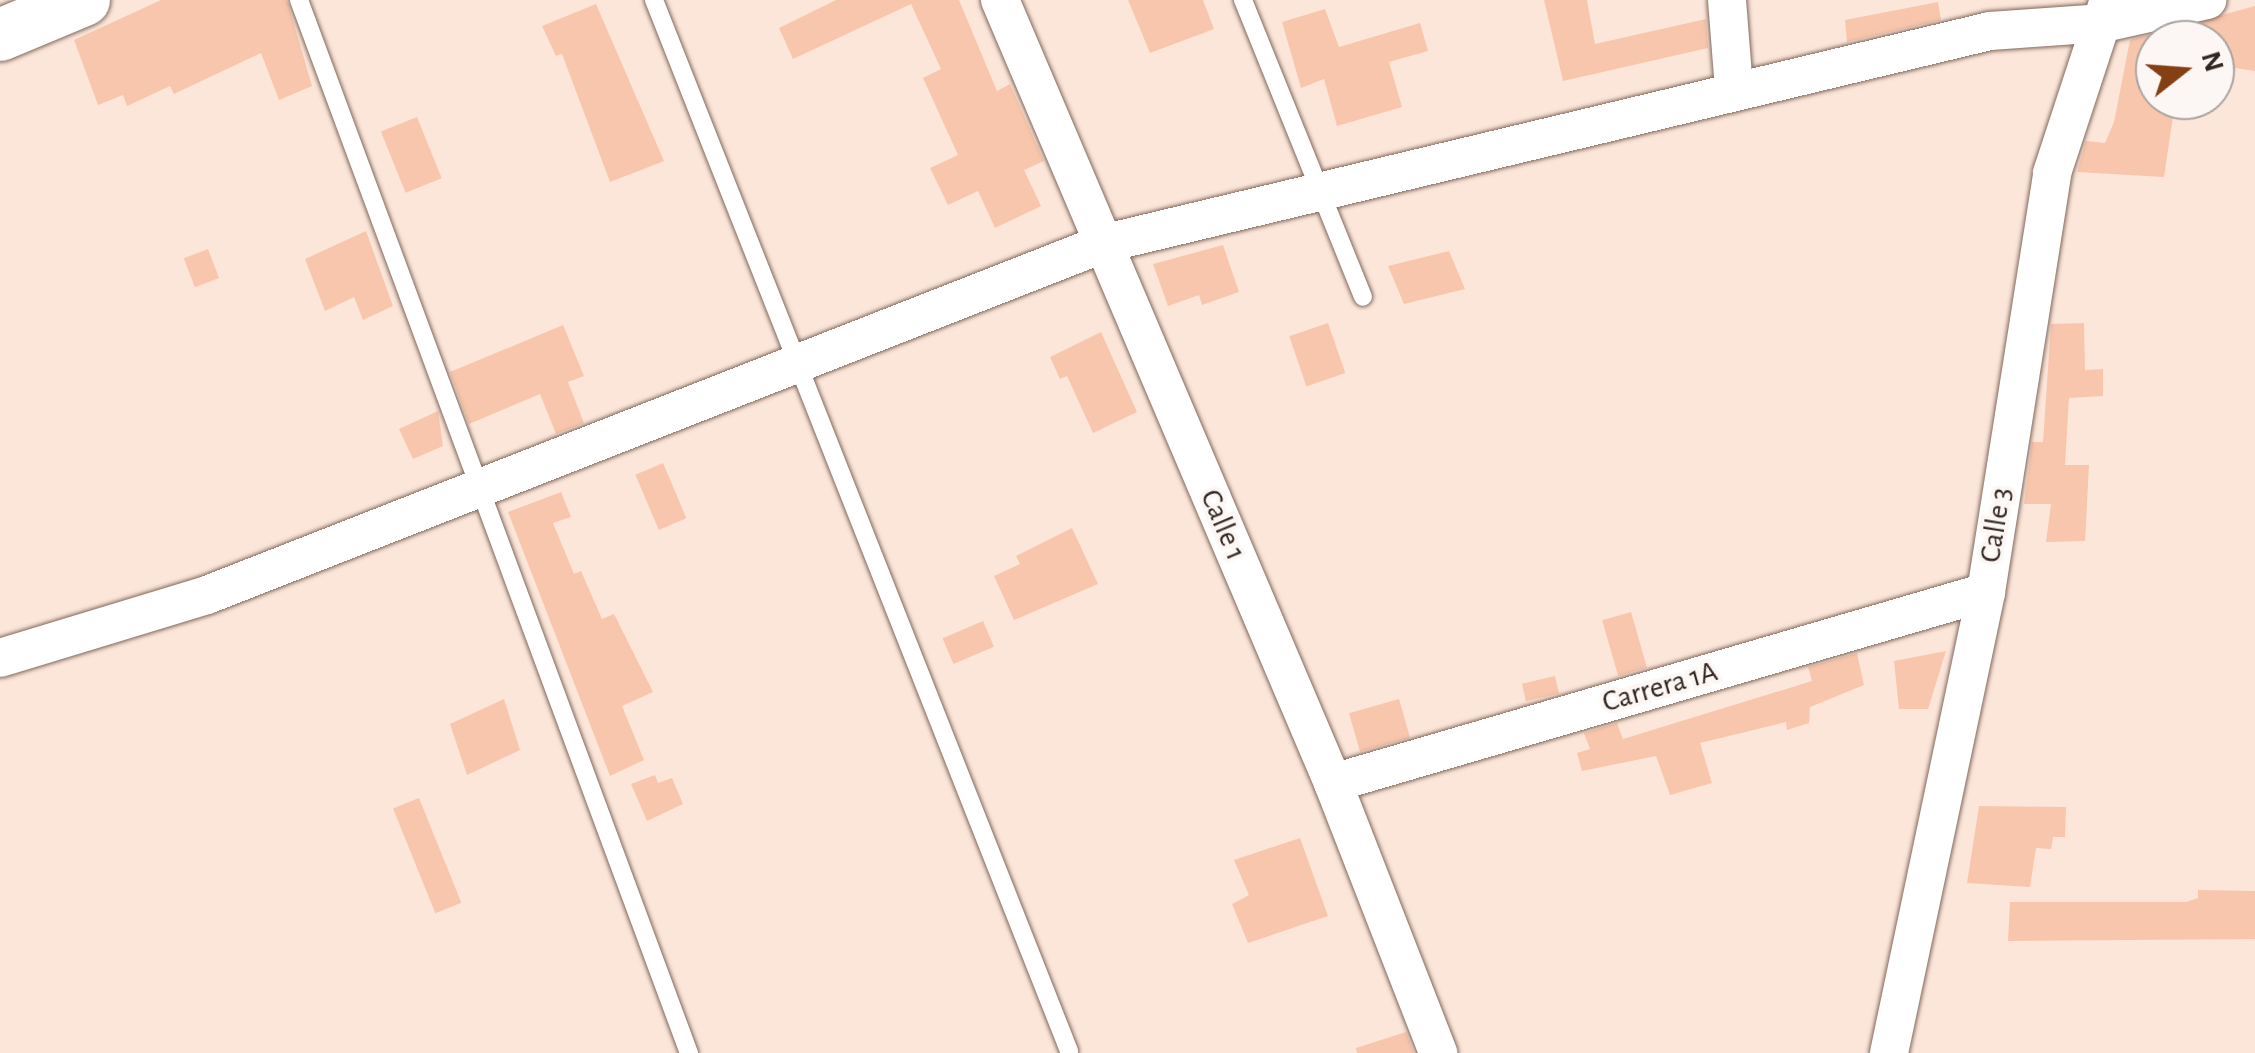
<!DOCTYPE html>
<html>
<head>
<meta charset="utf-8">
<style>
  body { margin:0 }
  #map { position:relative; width:2255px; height:1053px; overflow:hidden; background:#fce6da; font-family:"Alegreya Sans",sans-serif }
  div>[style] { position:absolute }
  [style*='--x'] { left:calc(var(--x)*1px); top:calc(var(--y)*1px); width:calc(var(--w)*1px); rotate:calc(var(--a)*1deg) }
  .building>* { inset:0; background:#f8c6ac; transform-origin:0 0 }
  .roads { filter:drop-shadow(0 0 2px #80685c) drop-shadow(0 0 2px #80685c) }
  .lane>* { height:18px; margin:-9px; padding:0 9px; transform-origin:9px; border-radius:9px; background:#fff }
  .street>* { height:38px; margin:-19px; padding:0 19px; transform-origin:19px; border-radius:19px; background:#fff }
  .secondary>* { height:52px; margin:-26px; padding:0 26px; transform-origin:26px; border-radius:26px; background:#fff }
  span { translate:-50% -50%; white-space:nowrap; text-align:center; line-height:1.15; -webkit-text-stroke:8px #fcf7f4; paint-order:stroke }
  .street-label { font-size:30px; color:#302621 }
  .north { position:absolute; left:2135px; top:20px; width:100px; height:100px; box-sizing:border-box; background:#fcf7f4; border:2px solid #aaa3a0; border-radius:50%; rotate:73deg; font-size:28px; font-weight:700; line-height:40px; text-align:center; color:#302621 }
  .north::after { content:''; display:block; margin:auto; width:35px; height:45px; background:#844013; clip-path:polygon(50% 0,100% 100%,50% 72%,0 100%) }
</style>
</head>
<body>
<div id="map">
  <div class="building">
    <div style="clip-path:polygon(161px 0,287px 0,312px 86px,279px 100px,261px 53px,174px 94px,170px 86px,127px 106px,123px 95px,98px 105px,74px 40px)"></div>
    <div style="clip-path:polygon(836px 0,959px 0,997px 91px,1010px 84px,1044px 161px,1024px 170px,1041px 206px,995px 228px,978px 191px,948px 205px,930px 168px,958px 155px,923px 78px,941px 69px,911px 4px,793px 59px,779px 28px)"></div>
    <div style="clip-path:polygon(1128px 0,1203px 0,1214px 29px,1150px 53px)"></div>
    <div style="clip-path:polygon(1544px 0,1587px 0,1595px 44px,1706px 19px,1708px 48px,1563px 81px)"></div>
    <div style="clip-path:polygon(1938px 2px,1941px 20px,1847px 42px,1845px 20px)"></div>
    <div style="clip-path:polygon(596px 4px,664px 161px,610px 182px,562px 54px,556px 56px,542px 26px)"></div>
    <div style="clip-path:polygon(2255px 6px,2255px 71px,2215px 65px,2215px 40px,2155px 40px,2155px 100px,2173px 100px,2174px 110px,2164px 177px,2077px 172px,2086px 141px,2105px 143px,2114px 122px,2130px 40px)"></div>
    <div style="clip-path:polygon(1325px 9px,1339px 47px,1420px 23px,1428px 51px,1389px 62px,1402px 107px,1337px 126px,1324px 79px,1301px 88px,1282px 22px)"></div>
    <div style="left:417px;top:117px;width:66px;height:39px;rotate:68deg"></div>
    <div style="clip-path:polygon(366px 231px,393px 306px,363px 320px,354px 297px,325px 311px,305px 259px)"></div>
    <div style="clip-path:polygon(1223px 245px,1239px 292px,1202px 305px,1199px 295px,1168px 306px,1153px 264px)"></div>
    <div style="left:208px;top:249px;width:31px;height:26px;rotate:69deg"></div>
    <div style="clip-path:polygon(1449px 251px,1465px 289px,1404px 304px,1388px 266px)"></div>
    <div style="left:1328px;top:323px;width:53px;height:41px;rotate:71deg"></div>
    <div style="clip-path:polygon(2084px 323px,2085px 370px,2103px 369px,2103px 396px,2069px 398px,2065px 465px,2089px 465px,2085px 541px,2046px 542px,2051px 504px,2024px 504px,2032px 442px,2043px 442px,2051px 324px)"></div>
    <div style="clip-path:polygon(563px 325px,584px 376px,568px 382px,584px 423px,556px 434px,540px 394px,469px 424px,450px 372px)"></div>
    <div style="clip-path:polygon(1101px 332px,1137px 412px,1093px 433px,1067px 376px,1060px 379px,1050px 357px)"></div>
    <div style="clip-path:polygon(438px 411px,443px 446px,413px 459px,399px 429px)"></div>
    <div style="left:663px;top:463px;width:60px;height:30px;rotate:67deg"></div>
    <div style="clip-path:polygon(561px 492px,571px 517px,553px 523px,574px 574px,581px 571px,602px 619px,614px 614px,653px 692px,622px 706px,644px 760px,610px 776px,508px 512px)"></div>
    <div style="clip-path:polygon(1072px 528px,1098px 584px,1014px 620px,994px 576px,1020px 564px,1016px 556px)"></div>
    <div style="left:1631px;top:612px;width:58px;height:30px;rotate:74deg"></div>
    <div style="left:983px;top:621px;width:28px;height:44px;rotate:67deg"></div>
    <div style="clip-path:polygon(1946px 651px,1928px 709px,1899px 709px,1894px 661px)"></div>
    <div style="clip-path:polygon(1857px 653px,1864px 685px,1810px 707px,1809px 723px,1787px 730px,1786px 722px,1700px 743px,1712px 783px,1670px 795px,1656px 756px,1582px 771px,1577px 753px,1590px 749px,1584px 733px,1617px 723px,1623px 739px,1812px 681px,1808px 667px)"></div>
    <div style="left:1555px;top:676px;width:18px;height:34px;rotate:77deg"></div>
    <div style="clip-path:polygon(504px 699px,520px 750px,467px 775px,450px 724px)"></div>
    <div style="left:1399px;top:699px;width:40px;height:52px;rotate:74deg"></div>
    <div style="clip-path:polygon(655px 775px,658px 783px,672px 778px,683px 804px,647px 821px,631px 784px)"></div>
    <div style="left:419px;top:798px;width:113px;height:28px;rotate:68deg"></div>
    <div style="clip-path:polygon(1979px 806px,2066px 807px,2065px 837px,2053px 837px,2051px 849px,2036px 848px,2030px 887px,1967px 883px)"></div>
    <div style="clip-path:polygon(1300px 838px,1328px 916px,1248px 943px,1232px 904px,1249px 895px,1234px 860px)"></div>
    <div style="clip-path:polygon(2198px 890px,2255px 891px,2255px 939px,2008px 941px,2010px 902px,2186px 902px,2198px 898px)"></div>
    <div style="clip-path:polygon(1406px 1032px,1414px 1053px,1357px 1053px,1356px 1048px)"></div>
  </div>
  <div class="roads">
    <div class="lane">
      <div style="--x:299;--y:0;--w:1123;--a:69.68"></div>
      <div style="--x:654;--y:0;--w:1130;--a:68.45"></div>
      <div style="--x:1243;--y:0;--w:320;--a:68"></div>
    </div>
    <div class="street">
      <div style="--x:1000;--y:0;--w:851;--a:66.96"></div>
      <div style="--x:1333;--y:783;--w:290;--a:68.7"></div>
      <div style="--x:1727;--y:0;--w:89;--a:85.5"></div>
      <div style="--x:0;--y:658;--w:216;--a:-16.9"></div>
      <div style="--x:207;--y:595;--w:961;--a:-21.41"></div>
      <div style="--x:1102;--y:244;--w:913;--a:-13.49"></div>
      <div style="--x:1990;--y:31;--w:114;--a:-4"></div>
      <div style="--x:2104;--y:23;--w:106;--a:-12.6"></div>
      <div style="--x:1333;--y:783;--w:680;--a:-16.3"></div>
      <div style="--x:1889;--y:1053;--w:471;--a:-78.1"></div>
      <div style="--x:1986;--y:592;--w:424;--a:-81"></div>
      <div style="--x:2052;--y:173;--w:182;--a:-71.8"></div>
    </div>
    <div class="secondary">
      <div style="--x:0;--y:35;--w:91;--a:-22.6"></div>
    </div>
  </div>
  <div class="street-label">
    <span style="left:1223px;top:525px;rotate:67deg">Calle 1</span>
    <span style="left:1996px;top:525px;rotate:-81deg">Calle 3</span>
    <span style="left:1660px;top:687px;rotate:-16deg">Carrera 1A</span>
  </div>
  <div class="north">N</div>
</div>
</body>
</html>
